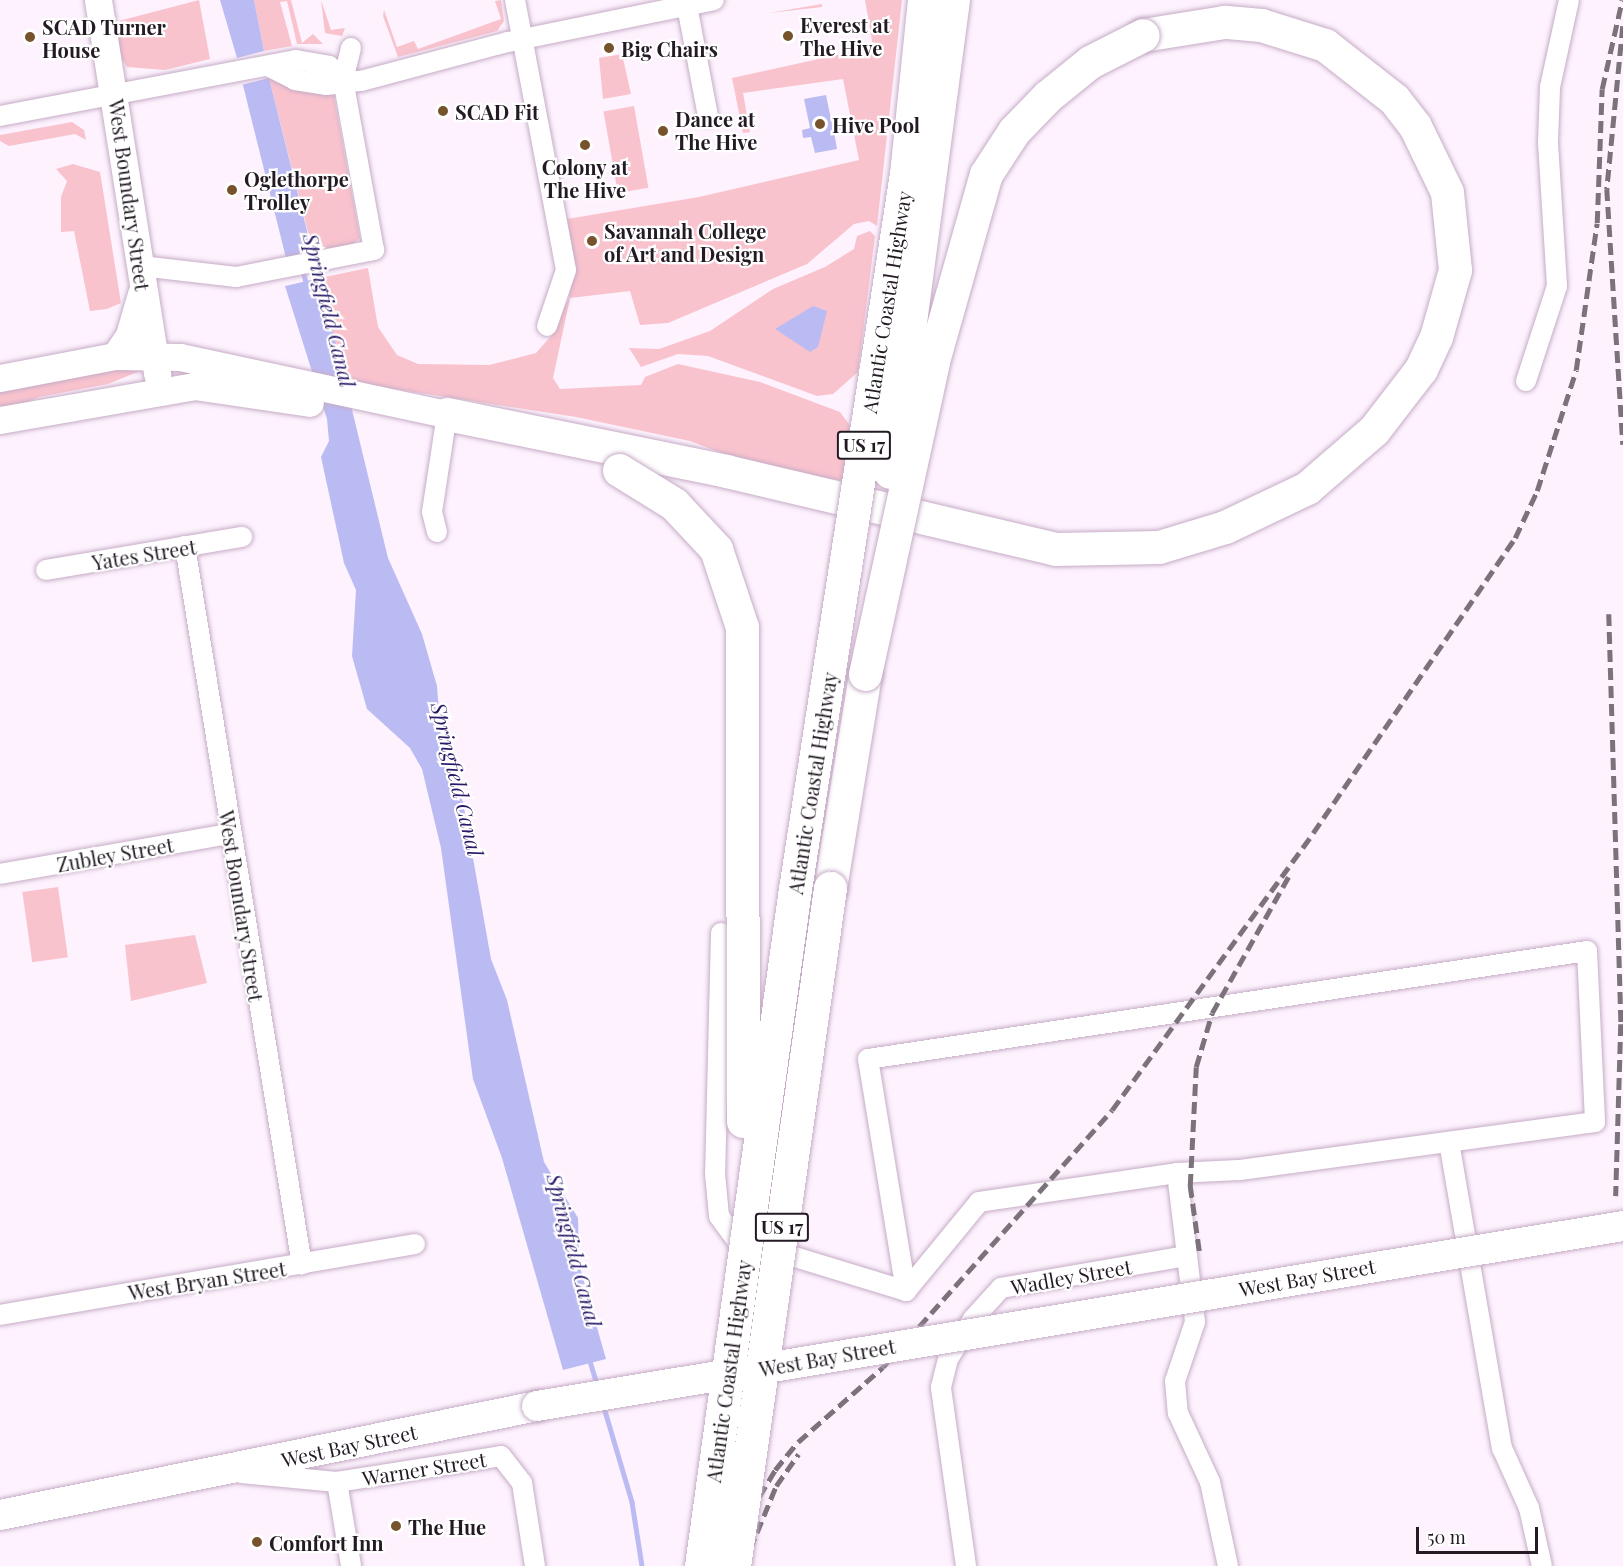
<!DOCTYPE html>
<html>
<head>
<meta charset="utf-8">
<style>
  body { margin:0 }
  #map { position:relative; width:1623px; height:1566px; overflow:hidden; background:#fdf2fd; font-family:"Playfair Display",serif }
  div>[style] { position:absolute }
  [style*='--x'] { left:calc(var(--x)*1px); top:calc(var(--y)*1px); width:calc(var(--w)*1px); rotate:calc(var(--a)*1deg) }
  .green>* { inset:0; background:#f9c3ce; transform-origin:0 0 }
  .water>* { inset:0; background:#bbbbf4; transform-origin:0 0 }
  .stream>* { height:4.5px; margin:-2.25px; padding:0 2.25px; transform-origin:2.25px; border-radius:2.25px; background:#bbbbf4 }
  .roads { filter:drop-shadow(0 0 2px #c6acc6) drop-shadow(0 0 2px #c6acc6) }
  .street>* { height:20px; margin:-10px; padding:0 10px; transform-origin:10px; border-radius:10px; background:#fff }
  .secondary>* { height:27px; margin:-13.5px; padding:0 13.5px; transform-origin:13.5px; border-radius:13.5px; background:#fff }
  .primary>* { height:30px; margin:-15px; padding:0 15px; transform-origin:15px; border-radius:15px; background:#fff }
  .highway>* { height:33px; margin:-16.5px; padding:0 16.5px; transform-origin:16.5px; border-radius:16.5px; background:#fff }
  .rail>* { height:4.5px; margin-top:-2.25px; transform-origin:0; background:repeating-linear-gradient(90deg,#7b727c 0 12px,transparent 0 18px) }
  .bridges { filter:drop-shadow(0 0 2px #c6acc6) drop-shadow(0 0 2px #c6acc6) }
  .primary-bridge>* { height:30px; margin:-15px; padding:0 15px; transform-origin:15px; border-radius:15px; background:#fff }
  .highway-bridge>* { height:33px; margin:-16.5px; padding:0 16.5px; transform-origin:16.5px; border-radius:16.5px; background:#fff }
  .dots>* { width:16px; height:16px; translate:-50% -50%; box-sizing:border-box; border:3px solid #fff; border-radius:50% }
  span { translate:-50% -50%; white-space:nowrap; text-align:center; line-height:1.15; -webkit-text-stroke:4.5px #fff; paint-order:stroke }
  .shield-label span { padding:2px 4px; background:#fff; border:2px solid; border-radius:4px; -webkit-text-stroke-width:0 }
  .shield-label { font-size:18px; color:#231a24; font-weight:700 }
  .poi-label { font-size:20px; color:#231a24; font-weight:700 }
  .left { translate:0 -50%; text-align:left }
  .street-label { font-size:20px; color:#231a24 }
  .water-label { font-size:21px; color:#2a1a69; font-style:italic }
  .scale { position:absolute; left:1416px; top:1527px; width:122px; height:27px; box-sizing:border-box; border:3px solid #231a24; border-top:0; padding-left:8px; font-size:18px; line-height:21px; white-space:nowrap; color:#231a24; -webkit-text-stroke:4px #fff; paint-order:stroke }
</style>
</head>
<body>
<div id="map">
  <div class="green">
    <div style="clip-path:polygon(199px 0,210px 59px,165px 70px,127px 67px,118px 52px,115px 22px)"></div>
    <div style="clip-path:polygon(254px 0,291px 0,302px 43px,313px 34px,323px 44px,297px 44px,287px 1px,280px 2px,292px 46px,264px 51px)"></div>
    <div style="clip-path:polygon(321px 0,331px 30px,345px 28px,342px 36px,325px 33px)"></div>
    <div style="clip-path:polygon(501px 0,504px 21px,497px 31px,398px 57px,383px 16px,384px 10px,397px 47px,414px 41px,418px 49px,501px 19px,495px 1px)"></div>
    <div style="clip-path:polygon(865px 0,902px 0,877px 226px,869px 221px,854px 224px,807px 264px,668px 323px,640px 325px,630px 291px,570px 298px,553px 378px,560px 389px,641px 385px,645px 377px,678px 364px,760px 382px,840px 412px,851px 427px,844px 481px,756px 466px,690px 441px,576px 417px,342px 381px,320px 278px,368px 268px,378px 327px,397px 355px,418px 364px,489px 365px,536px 353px,552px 335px,569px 298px,574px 261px,567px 219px,699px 197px,859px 160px,843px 79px,743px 93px,750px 132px,743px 133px,732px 78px,873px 47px)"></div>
    <div style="clip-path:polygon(822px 4px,822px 7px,769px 13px)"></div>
    <div style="clip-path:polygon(622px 54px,631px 94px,603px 99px,599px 58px)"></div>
    <div style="clip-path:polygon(269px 78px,334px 96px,360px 238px,353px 244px,313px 252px)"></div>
    <div style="left:634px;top:106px;width:83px;height:31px;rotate:80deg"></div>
    <div style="clip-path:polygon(72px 122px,84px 130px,86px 140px,75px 134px,9px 146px,0 141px,0 135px)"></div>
    <div style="clip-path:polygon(73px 164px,100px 172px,121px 303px,107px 309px,90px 311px,74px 231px,61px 232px,61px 197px,67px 181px,56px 169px)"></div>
    <div style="clip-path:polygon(870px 231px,875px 236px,858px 372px,833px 394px,817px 396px,708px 356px,678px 354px,641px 367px,629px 348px,659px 349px,710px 331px,773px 289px,825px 267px,854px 249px,857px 236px)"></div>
    <div style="clip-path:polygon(127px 366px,145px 369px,108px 384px,39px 397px,0 414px,0 388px)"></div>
    <div style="left:58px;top:887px;width:71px;height:36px;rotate:82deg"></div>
    <div style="clip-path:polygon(195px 935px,207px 983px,131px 1001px,125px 945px)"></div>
  </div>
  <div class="water">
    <div style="clip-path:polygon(220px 0,254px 0,264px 51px,237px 58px)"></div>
    <div style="left:269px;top:78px;width:179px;height:27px;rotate:76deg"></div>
    <div style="clip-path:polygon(826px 95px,832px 124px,840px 123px,842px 130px,834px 132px,837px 149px,815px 153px,811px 137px,803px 138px,802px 130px,810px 128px,804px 99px)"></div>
    <div style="clip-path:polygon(320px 278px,388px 558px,422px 634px,437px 686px,442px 754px,463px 802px,491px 959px,507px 1000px,544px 1162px,578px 1218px,579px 1264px,606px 1359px,563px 1370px,502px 1158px,473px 1079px,441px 848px,422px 769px,410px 748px,367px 709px,352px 656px,356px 590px,344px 563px,321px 457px,329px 441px,327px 419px,285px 286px)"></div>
    <div style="clip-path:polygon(813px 306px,827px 311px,818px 347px,810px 352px,775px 329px)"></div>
  </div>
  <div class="stream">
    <div style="--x:302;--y:268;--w:19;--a:74"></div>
    <div style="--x:589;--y:1358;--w:28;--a:73"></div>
    <div style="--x:603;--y:1404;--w:102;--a:73.5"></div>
    <div style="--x:632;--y:1502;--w:65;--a:81.1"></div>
  </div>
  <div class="roads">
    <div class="street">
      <div style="--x:515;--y:0;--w:275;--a:79.3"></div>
      <div style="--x:566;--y:270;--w:59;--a:108.7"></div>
      <div style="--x:687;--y:6;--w:112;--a:79.2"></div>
      <div style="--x:268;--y:66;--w:30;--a:27"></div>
      <div style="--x:295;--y:80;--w:31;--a:9"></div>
      <div style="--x:326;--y:85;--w:35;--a:-7"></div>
      <div style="--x:361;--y:81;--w:152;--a:-14.9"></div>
      <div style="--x:508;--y:42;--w:210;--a:-11.5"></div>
      <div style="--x:0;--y:116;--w:301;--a:-10.7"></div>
      <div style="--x:296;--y:60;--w:34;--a:10"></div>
      <div style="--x:329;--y:66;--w:20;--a:45"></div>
      <div style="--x:141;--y:266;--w:96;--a:6.6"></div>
      <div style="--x:236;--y:277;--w:141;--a:-11.1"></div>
      <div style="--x:374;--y:250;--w:173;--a:-100.3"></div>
      <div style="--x:343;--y:80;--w:33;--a:-76"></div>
      <div style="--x:1526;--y:381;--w:100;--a:-71.9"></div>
      <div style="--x:1557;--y:286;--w:144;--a:-93.6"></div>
      <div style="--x:1548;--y:142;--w:55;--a:-87.9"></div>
      <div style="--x:1550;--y:87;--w:89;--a:-77.7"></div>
      <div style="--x:437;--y:532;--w:21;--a:-104"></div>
      <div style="--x:432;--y:512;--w:99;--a:-81.3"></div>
      <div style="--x:185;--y:546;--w:728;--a:80.76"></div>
      <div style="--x:46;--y:570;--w:199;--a:-9.6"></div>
      <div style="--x:0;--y:874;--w:233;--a:-9.9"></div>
      <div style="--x:721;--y:933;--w:240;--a:91.4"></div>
      <div style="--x:715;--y:1173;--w:43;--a:84.7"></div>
      <div style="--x:719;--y:1216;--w:29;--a:54"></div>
      <div style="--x:736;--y:1239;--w:178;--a:17"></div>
      <div style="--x:906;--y:1291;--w:115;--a:-50.6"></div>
      <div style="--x:979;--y:1202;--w:200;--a:-8.3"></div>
      <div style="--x:1177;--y:1173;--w:150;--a:83.1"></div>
      <div style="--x:1195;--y:1322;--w:62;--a:108.7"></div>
      <div style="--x:1175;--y:1381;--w:32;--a:85"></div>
      <div style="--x:1178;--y:1413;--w:76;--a:65.1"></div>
      <div style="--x:1210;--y:1482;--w:86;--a:77.9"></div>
      <div style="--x:1449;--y:1142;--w:311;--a:80.2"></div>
      <div style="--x:1502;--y:1448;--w:66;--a:65.8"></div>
      <div style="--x:1529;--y:1508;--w:59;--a:77.4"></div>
      <div style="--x:906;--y:1291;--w:235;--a:-99.3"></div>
      <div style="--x:868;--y:1059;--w:727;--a:-8.54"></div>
      <div style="--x:1587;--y:951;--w:171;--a:87.3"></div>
      <div style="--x:1595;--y:1122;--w:360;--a:172.3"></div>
      <div style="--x:1238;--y:1170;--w:61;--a:177.2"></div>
      <div style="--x:0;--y:1315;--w:421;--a:-9.7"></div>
      <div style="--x:241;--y:1473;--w:96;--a:5.4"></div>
      <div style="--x:337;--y:1482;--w:166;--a:-9"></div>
      <div style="--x:501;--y:1456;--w:34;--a:52"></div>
      <div style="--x:522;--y:1483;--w:84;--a:81.1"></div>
      <div style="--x:337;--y:1482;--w:85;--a:80.5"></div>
      <div style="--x:966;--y:1566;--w:181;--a:-98"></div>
      <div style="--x:941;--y:1387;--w:29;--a:-76"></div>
      <div style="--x:948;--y:1359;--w:47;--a:-58"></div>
      <div style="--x:973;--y:1319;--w:42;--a:-47.9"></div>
      <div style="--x:1001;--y:1288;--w:189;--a:-9.8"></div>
    </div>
    <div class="secondary">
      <div style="--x:98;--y:0;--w:379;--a:81"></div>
      <div style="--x:115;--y:356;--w:25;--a:-56"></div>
      <div style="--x:129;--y:335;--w:43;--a:-73.7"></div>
      <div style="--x:0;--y:378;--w:117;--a:-10.8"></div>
      <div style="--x:115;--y:356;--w:65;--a:0.9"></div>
      <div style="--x:180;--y:357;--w:273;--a:12.1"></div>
      <div style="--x:0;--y:420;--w:197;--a:-9.9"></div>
      <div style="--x:194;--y:386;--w:117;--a:8.3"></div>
    </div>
    <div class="primary">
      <div style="--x:0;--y:1515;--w:548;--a:-11.47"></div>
    </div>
    <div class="highway">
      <div style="--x:447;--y:414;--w:285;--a:11.5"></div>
      <div style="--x:726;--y:471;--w:338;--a:13.3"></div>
      <div style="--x:1055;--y:549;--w:104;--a:-1.1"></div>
      <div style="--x:1159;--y:547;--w:69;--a:-16.9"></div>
      <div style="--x:1225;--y:527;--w:91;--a:-25.4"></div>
      <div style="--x:1307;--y:488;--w:89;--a:-40.9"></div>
      <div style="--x:1374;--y:430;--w:77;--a:-52.4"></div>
      <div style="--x:1421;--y:369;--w:35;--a:-65"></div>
      <div style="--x:1436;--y:337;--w:70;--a:-74.2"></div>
      <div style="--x:1455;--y:270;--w:78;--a:-95.9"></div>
      <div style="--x:1447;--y:192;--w:73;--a:-115.9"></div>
      <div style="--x:1415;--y:126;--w:34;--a:-128"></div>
      <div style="--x:1394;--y:99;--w:88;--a:-142"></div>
      <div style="--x:1325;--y:45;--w:67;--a:-162.6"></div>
      <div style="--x:1261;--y:25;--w:37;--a:-175"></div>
      <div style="--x:1224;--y:22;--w:82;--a:170.9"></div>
      <div style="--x:830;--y:888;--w:217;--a:-80.7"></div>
    </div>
  </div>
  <div class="rail">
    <div style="--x:1623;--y:26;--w:164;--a:95.6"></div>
    <div style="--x:1607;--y:189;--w:256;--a:86.4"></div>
    <div style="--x:1609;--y:614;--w:410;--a:88.3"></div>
    <div style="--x:1621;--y:1024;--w:172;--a:91.7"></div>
    <div style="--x:1199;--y:1251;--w:66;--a:-97.9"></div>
    <div style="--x:1190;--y:1186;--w:119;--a:-87.1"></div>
    <div style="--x:1196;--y:1067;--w:56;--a:-73.5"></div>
    <div style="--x:1212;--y:1013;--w:162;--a:-60.7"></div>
    <div style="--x:736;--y:1566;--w:56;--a:-75.5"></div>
    <div style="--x:750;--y:1512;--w:49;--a:-59.2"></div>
    <div style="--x:775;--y:1470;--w:36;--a:-51"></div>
    <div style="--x:798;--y:1442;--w:113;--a:-41.4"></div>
    <div style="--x:883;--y:1367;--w:344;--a:-48.3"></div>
    <div style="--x:1112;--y:1110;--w:342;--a:-54"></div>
    <div style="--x:1313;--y:833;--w:358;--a:-55.6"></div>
    <div style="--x:1515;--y:538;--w:52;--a:-64.9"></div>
    <div style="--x:1537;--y:491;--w:127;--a:-72.1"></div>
    <div style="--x:1576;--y:370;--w:148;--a:-81.9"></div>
    <div style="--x:1597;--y:223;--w:134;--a:-87.9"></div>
    <div style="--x:1602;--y:89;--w:91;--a:-77.3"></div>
    <div style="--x:743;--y:1566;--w:87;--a:-67.6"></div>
    <div style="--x:776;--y:1486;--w:39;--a:-55"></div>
  </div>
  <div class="bridges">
    <div class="primary-bridge">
      <div style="--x:537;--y:1406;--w:1101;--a:-9.41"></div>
    </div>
    <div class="highway-bridge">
      <div style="--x:619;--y:470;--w:65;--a:31.7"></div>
      <div style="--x:674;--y:504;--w:62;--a:47"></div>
      <div style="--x:716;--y:549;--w:82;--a:71.6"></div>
      <div style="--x:742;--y:627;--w:494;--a:89.9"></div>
      <div style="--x:890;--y:472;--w:476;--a:-82.4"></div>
      <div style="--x:865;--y:674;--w:320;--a:-77.7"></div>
      <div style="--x:933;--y:361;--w:194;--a:-74.2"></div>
      <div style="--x:986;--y:174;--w:51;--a:-56.9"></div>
      <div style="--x:1014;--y:131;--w:49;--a:-45.8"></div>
      <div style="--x:1048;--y:96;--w:54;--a:-39"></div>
      <div style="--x:1090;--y:62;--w:59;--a:-27"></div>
      <div style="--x:701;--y:1566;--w:683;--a:-82.1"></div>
      <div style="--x:795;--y:889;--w:724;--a:-81.18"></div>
      <div style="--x:906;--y:174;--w:175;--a:-84.1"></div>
      <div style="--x:734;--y:1566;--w:685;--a:-81.94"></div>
    </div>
  </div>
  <div class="dots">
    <div style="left:788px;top:36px;background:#76532c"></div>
    <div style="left:30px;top:37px;background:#76532c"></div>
    <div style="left:609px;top:48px;background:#76532c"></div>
    <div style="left:443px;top:111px;background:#76532c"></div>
    <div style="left:820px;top:124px;background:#76532c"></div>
    <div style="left:663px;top:131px;background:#76532c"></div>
    <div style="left:585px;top:145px;background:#76532c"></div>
    <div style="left:232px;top:190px;background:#76532c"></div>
    <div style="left:592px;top:241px;background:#76532c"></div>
    <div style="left:396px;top:1526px;background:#76532c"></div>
    <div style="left:257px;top:1542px;background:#76532c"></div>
  </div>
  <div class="shield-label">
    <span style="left:864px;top:445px">US 17</span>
    <span style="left:782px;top:1227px">US 17</span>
  </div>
  <div class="poi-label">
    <span class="left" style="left:800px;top:36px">Everest at<br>The Hive</span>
    <span class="left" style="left:42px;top:38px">SCAD Turner<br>House</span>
    <span class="left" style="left:621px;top:48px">Big Chairs</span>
    <span class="left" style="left:455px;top:111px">SCAD Fit</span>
    <span class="left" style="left:675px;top:130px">Dance at<br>The Hive</span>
    <span class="left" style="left:832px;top:124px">Hive Pool</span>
    <span style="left:585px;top:178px">Colony at<br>The Hive</span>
    <span class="left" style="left:244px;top:190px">Oglethorpe<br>Trolley</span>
    <span class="left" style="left:604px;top:242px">Savannah College<br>of Art and Design</span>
    <span class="left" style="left:408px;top:1526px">The Hue</span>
    <span class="left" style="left:269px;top:1542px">Comfort Inn</span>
  </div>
  <div class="street-label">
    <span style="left:130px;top:195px;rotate:82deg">West Boundary Street</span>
    <span style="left:886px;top:302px;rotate:-81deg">Atlantic Coastal Highway</span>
    <span style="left:144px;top:554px;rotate:-9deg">Yates Street</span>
    <span style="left:812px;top:783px;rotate:-81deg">Atlantic Coastal Highway</span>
    <span style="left:115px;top:854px;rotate:-10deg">Zubley Street</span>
    <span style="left:242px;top:906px;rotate:81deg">West Boundary Street</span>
    <span style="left:1071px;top:1276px;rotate:-10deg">Wadley Street</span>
    <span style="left:1307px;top:1277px;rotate:-10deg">West Bay Street</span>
    <span style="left:207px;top:1280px;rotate:-9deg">West Bryan Street</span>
    <span style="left:827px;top:1357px;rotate:-10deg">West Bay Street</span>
    <span style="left:728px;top:1371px;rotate:-82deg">Atlantic Coastal Highway</span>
    <span style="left:349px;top:1445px;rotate:-12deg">West Bay Street</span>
    <span style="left:424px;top:1468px;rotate:-9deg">Warner Street</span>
  </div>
  <div class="water-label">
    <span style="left:330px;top:310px;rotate:76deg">Springfield Canal</span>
    <span style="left:458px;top:779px;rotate:76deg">Springfield Canal</span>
    <span style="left:575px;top:1250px;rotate:75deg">Springfield Canal</span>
  </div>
  <div class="scale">50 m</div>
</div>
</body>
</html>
